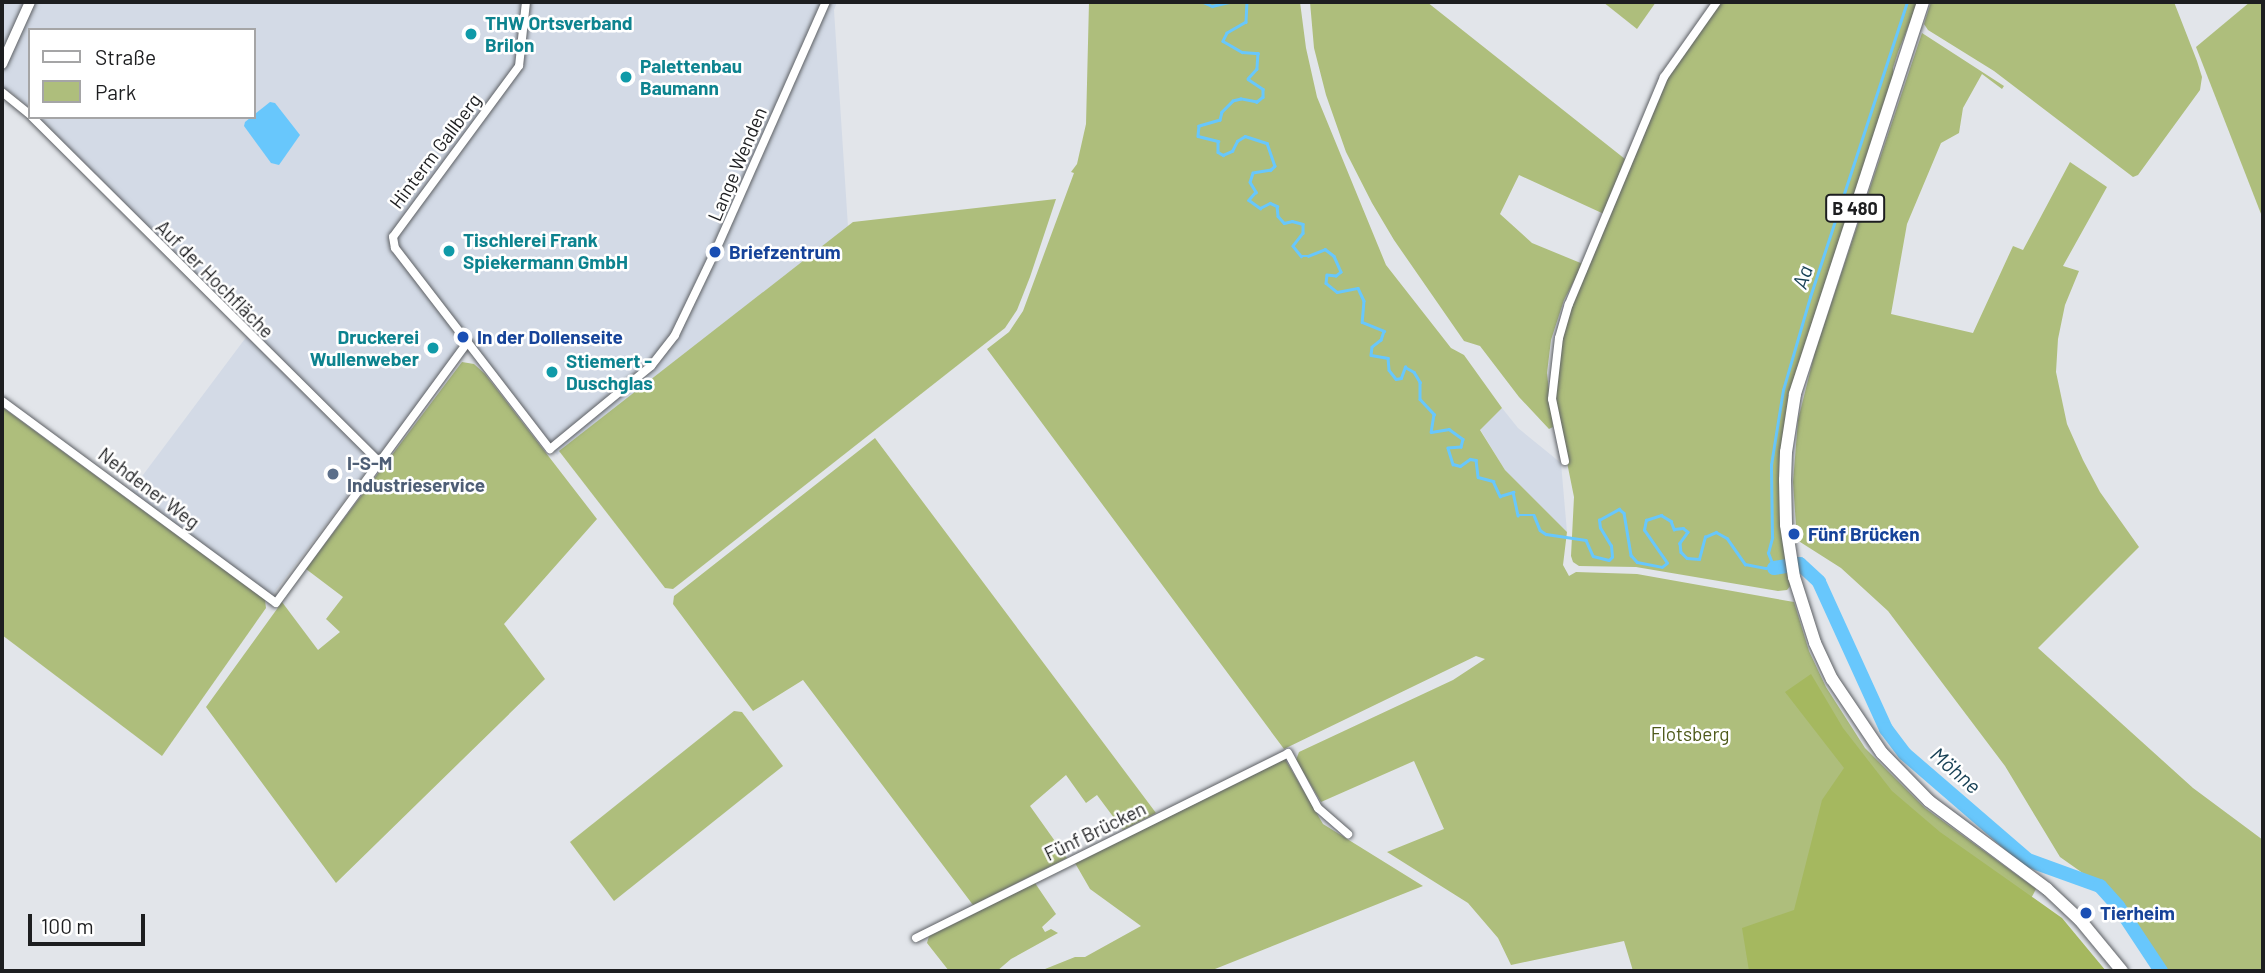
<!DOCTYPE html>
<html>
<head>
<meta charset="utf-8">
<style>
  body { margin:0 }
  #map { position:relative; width:2265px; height:973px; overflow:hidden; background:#e2e5ea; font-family:Barlow,sans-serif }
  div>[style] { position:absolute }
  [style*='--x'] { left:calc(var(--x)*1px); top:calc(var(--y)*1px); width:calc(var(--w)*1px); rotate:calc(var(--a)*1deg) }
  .built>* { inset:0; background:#d3dae6 }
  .green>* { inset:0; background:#aebe7c }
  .forest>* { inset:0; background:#a5b85f }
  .water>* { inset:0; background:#68c7fc }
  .stream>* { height:2.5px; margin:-1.25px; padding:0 1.25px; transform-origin:1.25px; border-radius:1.25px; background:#68c7fc }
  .river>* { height:14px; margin:-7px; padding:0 7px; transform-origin:7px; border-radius:7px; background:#68c7fc }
  .roads { filter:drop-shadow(0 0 2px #5d6064) drop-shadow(0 0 2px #5d6064) }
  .minor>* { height:8px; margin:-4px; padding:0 4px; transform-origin:4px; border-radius:4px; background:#fff }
  .tertiary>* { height:10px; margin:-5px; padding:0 5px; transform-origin:5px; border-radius:5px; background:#fff }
  .primary>* { height:12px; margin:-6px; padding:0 6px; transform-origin:6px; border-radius:6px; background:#fff }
  .dots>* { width:19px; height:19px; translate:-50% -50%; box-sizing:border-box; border:4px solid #fff; border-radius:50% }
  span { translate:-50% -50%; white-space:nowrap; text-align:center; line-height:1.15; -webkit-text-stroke:5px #fff; paint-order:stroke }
  .shield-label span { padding:2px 5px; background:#fff; border:2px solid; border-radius:5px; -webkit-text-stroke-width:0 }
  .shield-label { font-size:18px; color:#1d1e20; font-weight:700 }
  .culture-label { font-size:19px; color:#0d838f; font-weight:700 }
  .left { translate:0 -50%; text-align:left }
  .right { translate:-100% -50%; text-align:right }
  .street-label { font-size:19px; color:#1d1e20 }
  .transit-label { font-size:19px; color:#164399; font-weight:700 }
  .service-label { font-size:19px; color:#4e5e75; font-weight:700 }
  .park-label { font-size:19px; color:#4e5a1a }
  .water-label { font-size:21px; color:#153f54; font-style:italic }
  .frame { position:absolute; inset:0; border:4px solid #1d1e20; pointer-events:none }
  .legend { position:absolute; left:28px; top:28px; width:228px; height:91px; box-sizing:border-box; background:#fff; border:2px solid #a5a5a6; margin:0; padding:9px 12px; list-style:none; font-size:21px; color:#1d1e20 }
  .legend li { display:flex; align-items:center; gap:14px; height:35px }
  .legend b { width:35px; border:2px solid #a5a5a6 }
  .scale { position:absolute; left:28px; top:914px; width:117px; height:32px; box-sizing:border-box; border:4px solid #1d1e20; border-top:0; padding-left:9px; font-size:21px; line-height:24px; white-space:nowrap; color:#1d1e20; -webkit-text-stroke:5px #fff; paint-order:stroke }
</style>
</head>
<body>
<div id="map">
  <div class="built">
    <div style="clip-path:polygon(2px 2px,837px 2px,834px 10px,848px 227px,557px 455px,469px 337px,270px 598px,128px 495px,250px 332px,38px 117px,254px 117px,254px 30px,30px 30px,30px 109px,12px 93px,2px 92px)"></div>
    <div style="clip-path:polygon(1502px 408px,1518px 428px,1561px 463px,1567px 532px,1505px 470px,1480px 429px)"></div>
  </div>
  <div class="green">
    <div style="clip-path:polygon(1089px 2px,1300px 2px,1306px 48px,1317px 97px,1386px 265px,1451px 348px,1464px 355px,1502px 408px,1480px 430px,1505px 470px,1567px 532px,1563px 565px,1569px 576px,1576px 572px,1637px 574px,1794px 602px,1809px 651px,1826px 687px,1865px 748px,1925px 808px,2036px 889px,2022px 916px,1940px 971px,1633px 971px,1624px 941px,1511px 965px,1498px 938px,1468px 903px,1387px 852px,1444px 829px,1414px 761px,1321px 802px,1296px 760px,1299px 752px,1453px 680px,1485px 659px,1476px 656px,1284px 749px,987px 349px,1009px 332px,1023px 311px,1074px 173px,1071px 172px,1077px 164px,1086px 124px)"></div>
    <div style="clip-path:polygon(1310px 2px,1427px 2px,1625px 159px,1604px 214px,1519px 175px,1500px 214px,1532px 243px,1583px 264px,1564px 300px,1551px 340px,1547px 373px,1553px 427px,1549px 429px,1519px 397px,1480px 346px,1464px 341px,1394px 240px,1372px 203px,1346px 152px,1326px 95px,1314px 48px)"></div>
    <div style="clip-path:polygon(1603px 2px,1656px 2px,1637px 29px)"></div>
    <div style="clip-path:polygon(1720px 2px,1918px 2px,1898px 52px,1893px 68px,1893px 86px,1788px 412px,1791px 585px,1787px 590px,1778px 591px,1636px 567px,1579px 566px,1573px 562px,1571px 556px,1574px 497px,1555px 403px,1562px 338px,1572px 306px,1668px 78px)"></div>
    <div style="clip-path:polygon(1931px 2px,2174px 2px,2197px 61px,2202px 77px,2200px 90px,2138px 175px,2133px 177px,1994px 71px,1928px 30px,1924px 24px)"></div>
    <div style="clip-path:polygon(2250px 2px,2263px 2px,2263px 219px,2196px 47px)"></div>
    <div style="clip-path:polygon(1922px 33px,2004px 86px,2002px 89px,1982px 74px,1963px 108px,1959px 133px,1941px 143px,1907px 224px,1891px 314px,1973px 333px,2013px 246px,2023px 250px,2070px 162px,2107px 187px,2063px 266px,2079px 271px,2065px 305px,2058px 339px,2056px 372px,2067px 424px,2083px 460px,2100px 492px,2139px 547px,2038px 648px,2193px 788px,2263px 840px,2263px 971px,2163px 971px,2122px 909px,2094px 881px,2060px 857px,2005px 766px,1888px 611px,1841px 568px,1797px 540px,1793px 482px,1798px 420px,1815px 352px)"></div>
    <div style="clip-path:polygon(1056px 199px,1030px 277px,1017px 310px,1005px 328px,673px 589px,665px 588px,559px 451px,853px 222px)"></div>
    <div style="clip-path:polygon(462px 362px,474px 364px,485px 374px,597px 519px,504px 624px,545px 679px,336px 883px,206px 707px,282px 602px,318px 650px,340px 632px,326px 619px,343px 597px,306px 569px)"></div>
    <div style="clip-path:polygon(2px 407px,265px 600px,266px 608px,162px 756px,2px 635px)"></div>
    <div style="clip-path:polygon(875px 438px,1156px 813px,1123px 830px,1097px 795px,1086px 803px,1066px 775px,1030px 806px,1067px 858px,973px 905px,803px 680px,753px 711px,673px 604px,674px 596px)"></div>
    <div style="clip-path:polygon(734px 711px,742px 712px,783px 766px,614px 901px,570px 842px)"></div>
    <div style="clip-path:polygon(1285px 759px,1323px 824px,1423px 886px,1210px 971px,1040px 971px,1075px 957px,1085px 957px,1141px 926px,1090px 889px,1075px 863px)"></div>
    <div style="clip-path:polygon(1035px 883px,1056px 914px,1042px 927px,1045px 932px,1051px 929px,1058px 933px,1011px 959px,997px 971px,949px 971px,927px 943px,929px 936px)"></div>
  </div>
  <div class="forest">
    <div style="clip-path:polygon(1811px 674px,1843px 728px,1892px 791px,1940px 832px,2062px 918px,2106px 971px,1749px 971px,1742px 928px,1794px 910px,1822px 800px,1844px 768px,1785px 692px)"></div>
  </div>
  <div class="water">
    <div style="clip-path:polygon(270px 102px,275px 103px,300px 135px,279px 165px,271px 163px,244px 126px,245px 122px)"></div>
  </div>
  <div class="stream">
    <div style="--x:1203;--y:2;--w:10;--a:24"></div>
    <div style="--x:1212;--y:6;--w:17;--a:-13"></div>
    <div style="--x:1247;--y:2;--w:20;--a:93"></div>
    <div style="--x:1246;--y:22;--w:22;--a:150"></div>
    <div style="--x:1227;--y:33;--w:9;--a:117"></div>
    <div style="--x:1223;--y:41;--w:22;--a:30"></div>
    <div style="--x:1242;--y:52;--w:16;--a:4"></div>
    <div style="--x:1258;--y:53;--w:16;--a:94"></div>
    <div style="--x:1257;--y:69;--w:13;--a:132"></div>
    <div style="--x:1248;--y:79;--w:18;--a:34"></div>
    <div style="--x:1263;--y:89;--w:8;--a:90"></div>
    <div style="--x:1263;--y:97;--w:8;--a:140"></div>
    <div style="--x:1257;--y:102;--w:16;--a:-169"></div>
    <div style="--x:1241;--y:99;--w:8;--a:166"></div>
    <div style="--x:1233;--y:101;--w:16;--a:135"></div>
    <div style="--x:1222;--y:112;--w:8;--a:104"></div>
    <div style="--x:1220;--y:120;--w:22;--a:164"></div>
    <div style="--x:1199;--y:126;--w:10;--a:96"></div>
    <div style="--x:1198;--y:136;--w:21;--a:14"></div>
    <div style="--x:1218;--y:141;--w:11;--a:90"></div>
    <div style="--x:1218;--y:152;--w:6;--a:31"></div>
    <div style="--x:1223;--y:155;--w:10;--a:-24"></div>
    <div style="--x:1232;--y:151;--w:11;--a:-63"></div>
    <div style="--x:1237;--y:141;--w:9;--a:-32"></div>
    <div style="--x:1245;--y:136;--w:23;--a:18"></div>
    <div style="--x:1267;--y:143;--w:24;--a:71"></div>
    <div style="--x:1275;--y:166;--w:6;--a:135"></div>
    <div style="--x:1271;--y:170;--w:18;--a:171"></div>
    <div style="--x:1253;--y:173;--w:9;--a:108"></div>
    <div style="--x:1250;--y:182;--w:12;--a:59"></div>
    <div style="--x:1256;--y:192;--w:11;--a:131"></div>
    <div style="--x:1249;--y:200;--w:14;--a:36"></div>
    <div style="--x:1260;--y:208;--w:11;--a:-27"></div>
    <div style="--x:1270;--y:203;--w:8;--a:23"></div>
    <div style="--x:1277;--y:206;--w:10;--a:84"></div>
    <div style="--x:1278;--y:216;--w:9;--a:49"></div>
    <div style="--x:1284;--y:223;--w:8;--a:-14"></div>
    <div style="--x:1292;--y:221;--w:11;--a:15"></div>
    <div style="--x:1303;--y:224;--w:9;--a:90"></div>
    <div style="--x:1303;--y:233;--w:16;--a:128"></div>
    <div style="--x:1293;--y:246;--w:13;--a:51"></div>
    <div style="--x:1301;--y:256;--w:7;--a:0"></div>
    <div style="--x:1308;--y:256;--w:18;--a:-22"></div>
    <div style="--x:1325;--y:249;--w:11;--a:38"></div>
    <div style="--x:1334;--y:256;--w:17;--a:66"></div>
    <div style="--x:1341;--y:272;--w:6;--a:141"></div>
    <div style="--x:1336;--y:276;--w:9;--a:-174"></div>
    <div style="--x:1327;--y:275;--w:8;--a:97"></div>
    <div style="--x:1326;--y:283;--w:14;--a:39"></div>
    <div style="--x:1337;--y:292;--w:21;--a:-11"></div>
    <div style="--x:1358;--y:288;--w:14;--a:65"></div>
    <div style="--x:1364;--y:301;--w:21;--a:95"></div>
    <div style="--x:1362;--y:322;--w:24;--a:22"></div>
    <div style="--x:1384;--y:331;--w:9;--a:108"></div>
    <div style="--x:1381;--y:340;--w:11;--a:142"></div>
    <div style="--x:1372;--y:347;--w:8;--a:97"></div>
    <div style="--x:1371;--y:355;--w:17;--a:10"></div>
    <div style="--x:1388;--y:358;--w:12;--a:85"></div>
    <div style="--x:1389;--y:370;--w:11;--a:52"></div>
    <div style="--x:1396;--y:379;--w:5;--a:-11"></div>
    <div style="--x:1401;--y:378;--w:12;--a:-70"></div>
    <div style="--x:1405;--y:367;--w:10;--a:29"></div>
    <div style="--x:1414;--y:372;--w:12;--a:59"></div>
    <div style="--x:1420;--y:382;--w:17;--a:90"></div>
    <div style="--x:1420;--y:399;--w:21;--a:47"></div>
    <div style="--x:1434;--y:414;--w:18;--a:99"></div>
    <div style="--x:1431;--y:432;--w:18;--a:-9"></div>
    <div style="--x:1449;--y:429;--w:17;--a:36"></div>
    <div style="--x:1463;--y:439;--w:8;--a:104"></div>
    <div style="--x:1461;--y:447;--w:13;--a:176"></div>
    <div style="--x:1448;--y:448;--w:17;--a:73"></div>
    <div style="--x:1453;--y:464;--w:7;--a:16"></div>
    <div style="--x:1460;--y:466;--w:12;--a:-35"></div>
    <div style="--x:1470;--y:459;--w:6;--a:9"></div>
    <div style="--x:1476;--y:460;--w:17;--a:83"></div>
    <div style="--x:1478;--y:477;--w:16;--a:15"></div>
    <div style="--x:1493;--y:481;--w:17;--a:65"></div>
    <div style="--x:1500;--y:496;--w:14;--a:-17"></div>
    <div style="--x:1513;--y:492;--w:24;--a:78"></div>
    <div style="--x:1518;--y:515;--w:16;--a:0"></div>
    <div style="--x:1534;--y:515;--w:16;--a:68"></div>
    <div style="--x:1540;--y:530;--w:7;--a:34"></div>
    <div style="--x:1546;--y:534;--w:40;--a:8.5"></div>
    <div style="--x:1586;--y:540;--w:17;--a:66"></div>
    <div style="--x:1593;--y:556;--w:16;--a:14"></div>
    <div style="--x:1609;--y:560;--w:4;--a:-45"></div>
    <div style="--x:1612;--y:557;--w:11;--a:-95"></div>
    <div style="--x:1611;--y:546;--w:21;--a:-121"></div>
    <div style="--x:1600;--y:528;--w:8;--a:-97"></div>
    <div style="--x:1599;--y:520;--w:23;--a:-29"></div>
    <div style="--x:1619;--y:509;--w:6;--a:39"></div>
    <div style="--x:1624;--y:513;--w:43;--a:80.5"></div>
    <div style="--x:1631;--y:555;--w:9;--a:49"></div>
    <div style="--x:1637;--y:562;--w:25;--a:11"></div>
    <div style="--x:1662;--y:567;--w:6;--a:-39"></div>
    <div style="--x:1667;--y:563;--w:40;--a:-124.9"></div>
    <div style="--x:1644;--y:530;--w:10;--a:-79"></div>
    <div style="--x:1646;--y:520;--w:16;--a:-18"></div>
    <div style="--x:1661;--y:515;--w:12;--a:31"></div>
    <div style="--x:1671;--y:521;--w:9;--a:69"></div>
    <div style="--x:1674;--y:529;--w:9;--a:-6"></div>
    <div style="--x:1683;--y:528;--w:6;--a:39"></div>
    <div style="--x:1688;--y:532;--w:14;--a:126"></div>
    <div style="--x:1680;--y:543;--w:9;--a:84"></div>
    <div style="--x:1681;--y:552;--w:8;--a:45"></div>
    <div style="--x:1687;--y:558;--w:12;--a:5"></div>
    <div style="--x:1699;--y:559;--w:23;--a:-75"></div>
    <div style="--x:1705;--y:537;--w:12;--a:-24"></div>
    <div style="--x:1716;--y:532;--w:13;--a:29"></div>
    <div style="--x:1727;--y:538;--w:32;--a:55"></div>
    <div style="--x:1745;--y:564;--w:21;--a:11"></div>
    <div style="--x:1766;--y:568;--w:8;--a:0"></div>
    <div style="--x:1774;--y:568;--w:16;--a:-112"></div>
    <div style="--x:1768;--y:553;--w:16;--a:-75"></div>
    <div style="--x:1772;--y:538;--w:73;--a:-90.8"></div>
    <div style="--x:1771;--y:465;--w:76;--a:-80.9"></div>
    <div style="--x:1783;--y:390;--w:97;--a:-73.8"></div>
    <div style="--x:1810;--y:297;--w:311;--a:-71.8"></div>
  </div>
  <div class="river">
    <div style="--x:1774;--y:568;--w:26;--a:-9"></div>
    <div style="--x:1800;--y:564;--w:26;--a:43"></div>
    <div style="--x:1819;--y:582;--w:162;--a:65.5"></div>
    <div style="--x:1886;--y:729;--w:31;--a:53"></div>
    <div style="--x:1905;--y:754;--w:162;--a:40.8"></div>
    <div style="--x:2028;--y:860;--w:77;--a:19.9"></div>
    <div style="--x:2100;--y:886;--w:27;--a:48"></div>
    <div style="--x:2118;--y:906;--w:78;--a:56.5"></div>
  </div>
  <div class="roads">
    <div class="minor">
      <div style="--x:526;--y:2;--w:64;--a:96.2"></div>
      <div style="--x:519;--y:66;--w:212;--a:126.4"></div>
      <div style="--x:393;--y:237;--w:11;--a:80"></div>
      <div style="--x:395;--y:248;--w:254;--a:52.4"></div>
      <div style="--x:550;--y:449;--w:131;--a:-39.4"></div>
      <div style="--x:651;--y:366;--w:39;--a:-52"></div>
      <div style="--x:675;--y:335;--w:92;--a:-64.3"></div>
      <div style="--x:715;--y:252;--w:274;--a:-66.1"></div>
      <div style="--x:2;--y:92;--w:36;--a:39"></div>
      <div style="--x:32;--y:117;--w:489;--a:44.8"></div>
      <div style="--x:2;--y:401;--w:340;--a:36.4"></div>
      <div style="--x:276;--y:603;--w:324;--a:-53.7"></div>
      <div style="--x:1565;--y:461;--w:63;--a:-101.8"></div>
      <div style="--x:1552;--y:399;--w:61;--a:-83.5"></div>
      <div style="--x:1559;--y:338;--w:35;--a:-74"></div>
      <div style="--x:1569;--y:304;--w:246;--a:-67.3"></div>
      <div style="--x:1664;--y:77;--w:92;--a:-54.8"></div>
      <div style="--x:916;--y:938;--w:415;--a:-26.4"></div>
      <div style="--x:1288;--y:753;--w:63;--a:61.4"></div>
      <div style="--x:1318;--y:808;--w:40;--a:41"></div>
    </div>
    <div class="tertiary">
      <div style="--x:2;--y:64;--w:68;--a:-65.7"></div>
    </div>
    <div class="primary">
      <div style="--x:1923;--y:2;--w:412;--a:108.1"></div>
      <div style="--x:1795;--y:394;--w:59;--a:98.8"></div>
      <div style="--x:1786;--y:452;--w:28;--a:92"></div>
      <div style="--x:1785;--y:480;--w:45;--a:88.7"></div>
      <div style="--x:1786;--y:525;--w:53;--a:81.3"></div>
      <div style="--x:1794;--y:577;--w:69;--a:72.3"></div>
      <div style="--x:1815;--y:643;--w:40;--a:65"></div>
      <div style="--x:1832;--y:679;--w:89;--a:56"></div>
      <div style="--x:1882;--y:753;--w:67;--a:45.6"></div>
      <div style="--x:1929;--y:801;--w:147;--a:36.7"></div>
      <div style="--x:2047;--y:889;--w:45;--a:43.2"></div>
      <div style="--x:2080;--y:920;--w:66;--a:50.5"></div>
    </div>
  </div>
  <div class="dots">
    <div style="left:471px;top:34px;background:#0f9aa8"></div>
    <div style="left:626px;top:77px;background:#0f9aa8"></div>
    <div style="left:449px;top:251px;background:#0f9aa8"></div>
    <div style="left:715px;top:252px;background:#1a4fb4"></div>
    <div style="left:463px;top:337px;background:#1a4fb4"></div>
    <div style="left:433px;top:348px;background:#0f9aa8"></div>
    <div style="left:552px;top:372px;background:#0f9aa8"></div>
    <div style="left:333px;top:474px;background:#5c6f8a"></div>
    <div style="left:1794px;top:534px;background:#1a4fb4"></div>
    <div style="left:2086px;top:913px;background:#1a4fb4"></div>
  </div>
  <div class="shield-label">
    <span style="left:1855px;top:208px">B 480</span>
  </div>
  <div class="culture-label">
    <span class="left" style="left:485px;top:34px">THW Ortsverband<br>Brilon</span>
    <span class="left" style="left:640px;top:77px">Palettenbau<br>Baumann</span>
    <span class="left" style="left:463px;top:251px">Tischlerei Frank<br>Spiekermann GmbH</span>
    <span class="right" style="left:419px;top:348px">Druckerei<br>Wullenweber</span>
    <span class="left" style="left:566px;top:372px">Stiemert -<br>Duschglas</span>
  </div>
  <div class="street-label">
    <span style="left:435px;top:151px;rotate:-53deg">Hinterm Gallberg</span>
    <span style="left:737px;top:164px;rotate:-67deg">Lange Wenden</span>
    <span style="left:215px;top:279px;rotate:45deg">Auf der Hochfläche</span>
    <span style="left:149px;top:488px;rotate:37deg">Nehdener Weg</span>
    <span style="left:1095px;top:831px;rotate:-26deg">Fünf Brücken</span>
  </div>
  <div class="transit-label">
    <span class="left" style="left:729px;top:252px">Briefzentrum</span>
    <span class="left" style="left:477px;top:337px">In der Dollenseite</span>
    <span class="left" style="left:1808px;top:534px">Fünf Brücken</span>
    <span class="left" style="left:2100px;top:913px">Tierheim</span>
  </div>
  <div class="service-label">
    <span class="left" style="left:347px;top:474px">I-S-M<br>Industrieservice</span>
  </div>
  <div class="park-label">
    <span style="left:1690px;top:734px">Flotsberg</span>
  </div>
  <div class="water-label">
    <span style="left:1802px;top:277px;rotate:-72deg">Aa</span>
    <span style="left:1956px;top:770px;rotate:41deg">Möhne</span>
  </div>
  <div class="frame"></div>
  <ul class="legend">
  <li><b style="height:9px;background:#fff"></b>Straße</li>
  <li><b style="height:19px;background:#aebe7c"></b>Park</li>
  </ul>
  <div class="scale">100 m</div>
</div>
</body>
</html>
